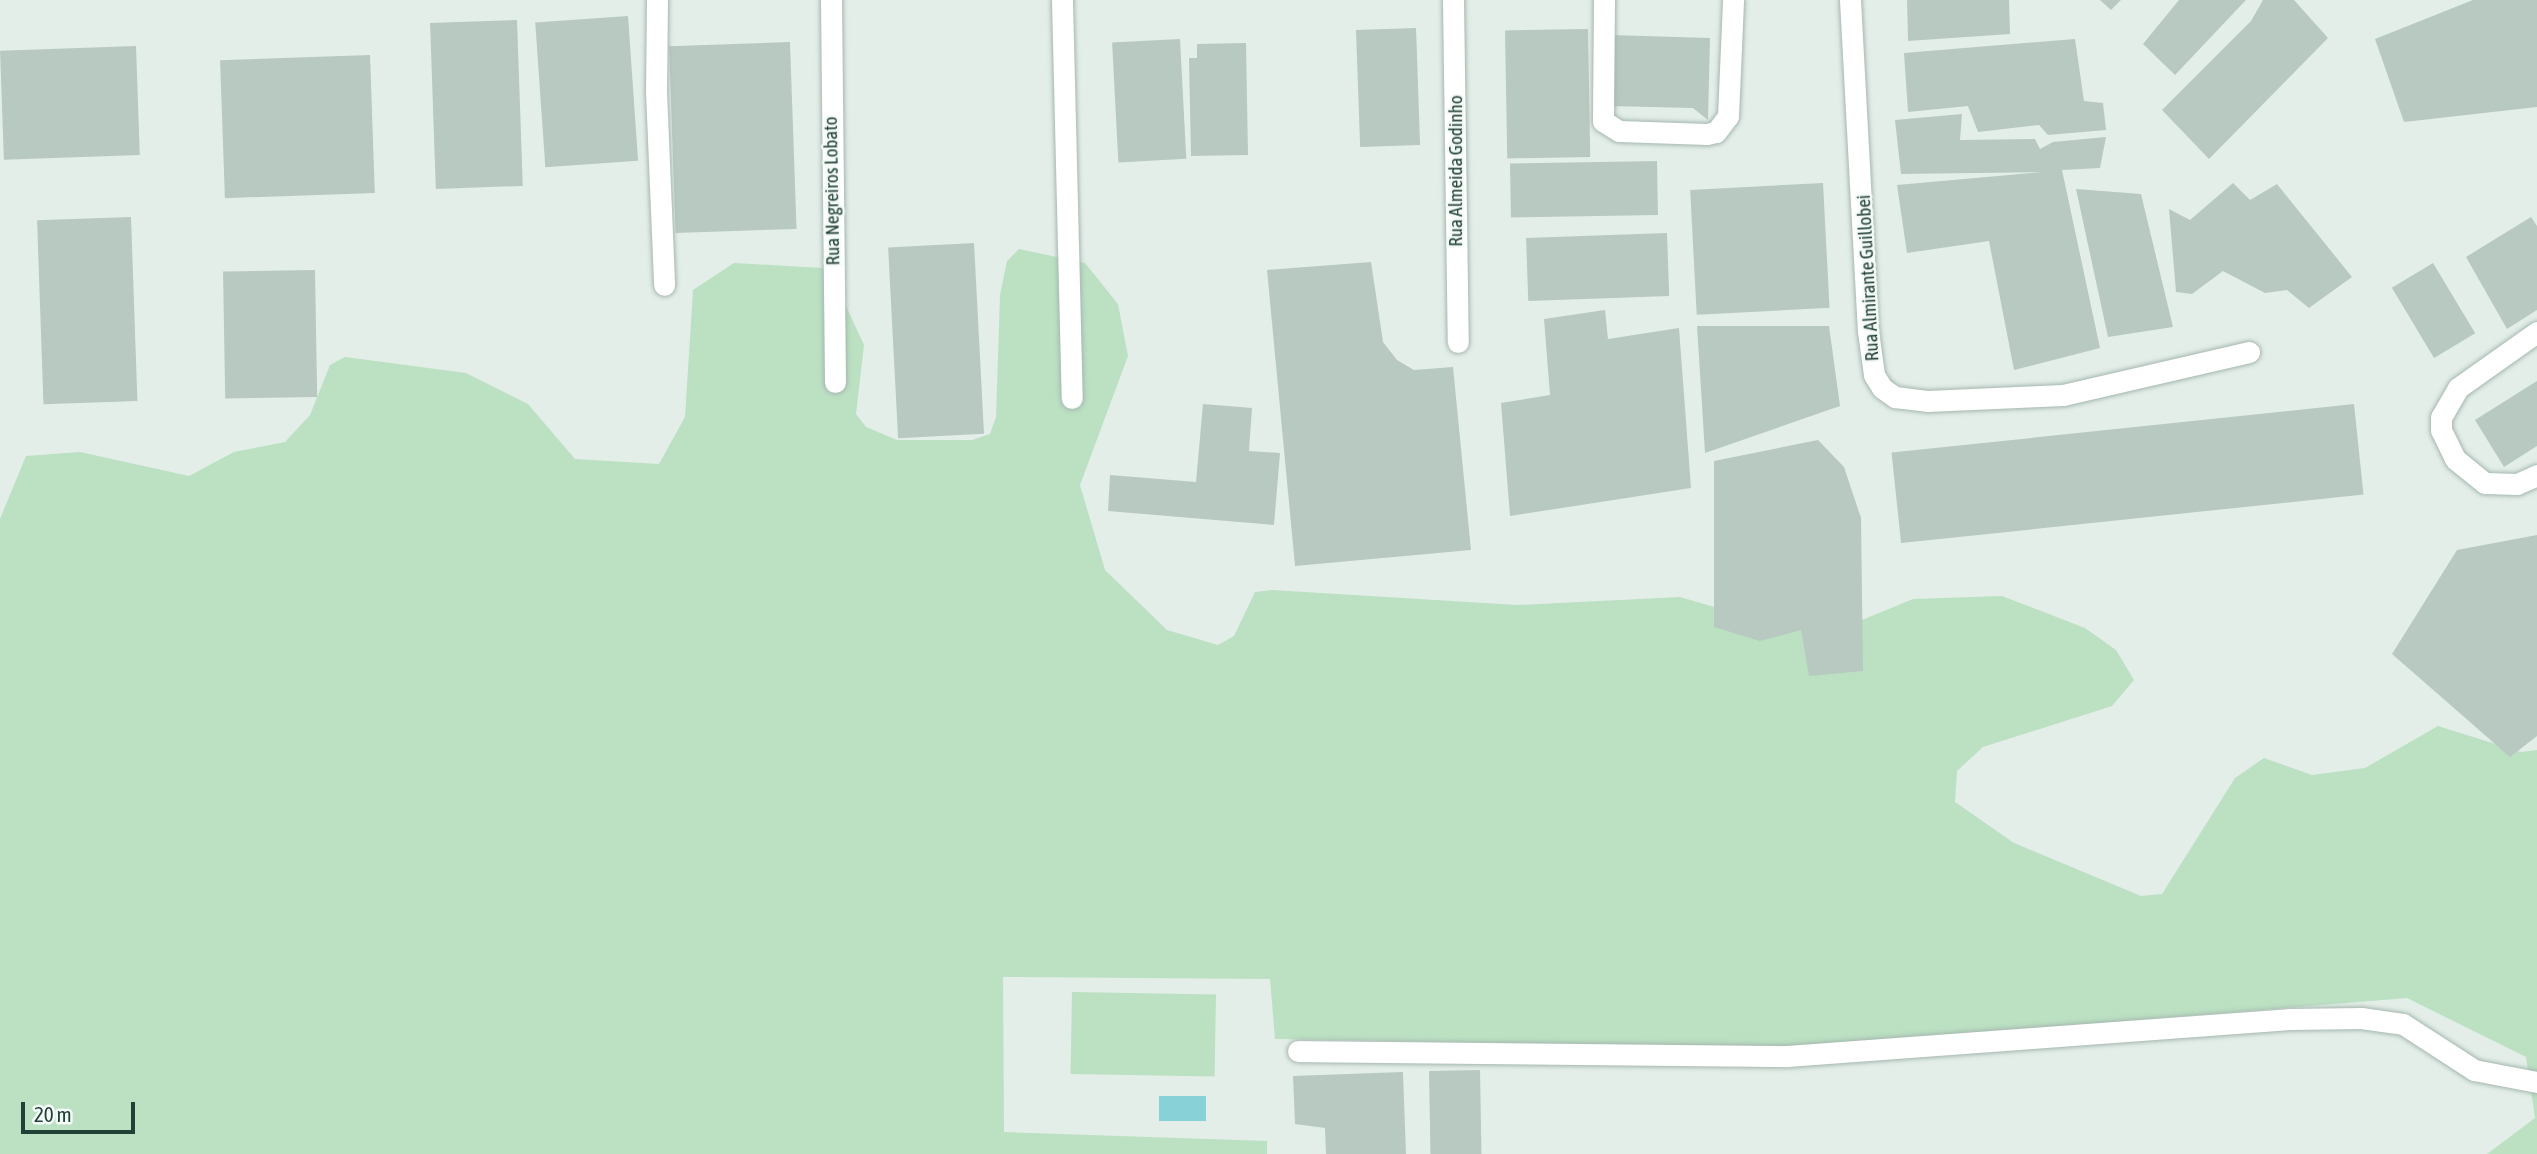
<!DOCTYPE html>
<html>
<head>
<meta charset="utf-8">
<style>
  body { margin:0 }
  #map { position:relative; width:2537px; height:1154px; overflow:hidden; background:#e3eee8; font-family:"Asap Condensed",sans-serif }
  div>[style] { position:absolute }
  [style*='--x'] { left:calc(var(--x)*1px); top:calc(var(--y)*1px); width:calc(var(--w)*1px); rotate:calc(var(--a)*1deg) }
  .green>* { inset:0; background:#bbe0c2; transform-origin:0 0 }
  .water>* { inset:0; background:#88d1d6; transform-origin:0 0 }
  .building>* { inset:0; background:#b8c9c1; transform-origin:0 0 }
  .roads { filter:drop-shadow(0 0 2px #a5b7af) drop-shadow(0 0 2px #a5b7af) }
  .minor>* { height:21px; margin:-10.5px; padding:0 10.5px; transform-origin:10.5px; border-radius:10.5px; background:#fff }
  span { translate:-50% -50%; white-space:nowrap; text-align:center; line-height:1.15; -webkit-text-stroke:5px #f4faf7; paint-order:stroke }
  .street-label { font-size:19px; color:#214136 }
  .scale { position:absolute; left:21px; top:1102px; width:114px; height:32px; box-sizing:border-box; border:4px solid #214136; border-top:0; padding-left:9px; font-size:21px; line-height:24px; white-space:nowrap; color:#214136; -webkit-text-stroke:5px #f4faf7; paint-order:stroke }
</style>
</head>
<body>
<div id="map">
  <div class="green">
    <div style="clip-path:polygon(1019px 249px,1085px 263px,1118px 304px,1128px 356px,1080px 485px,1105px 570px,1167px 630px,1218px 645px,1234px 636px,1255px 592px,1272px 590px,1517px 605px,1680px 597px,1752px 618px,1862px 620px,1913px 599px,2002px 596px,2085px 628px,2116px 650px,2134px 680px,2112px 706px,1983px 747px,1957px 771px,1955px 802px,2014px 843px,2141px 896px,2162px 894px,2235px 778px,2264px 758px,2312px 775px,2365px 768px,2438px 726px,2521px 752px,2537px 750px,2537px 1154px,2487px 1154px,2535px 1118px,2526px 1057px,2407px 998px,1795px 1048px,1275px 1039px,1270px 979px,1003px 977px,1004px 1132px,1267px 1141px,1267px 1154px,0 1154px,0 519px,26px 456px,80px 452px,189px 476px,234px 452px,285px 442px,310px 415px,330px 365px,345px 357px,466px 373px,528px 404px,575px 459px,659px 464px,685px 417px,693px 290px,734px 263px,822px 268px,834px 280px,864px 345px,856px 414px,866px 427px,897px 440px,972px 440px,990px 434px,996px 417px,1000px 295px,1007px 261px)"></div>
    <div style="left:1072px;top:992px;width:144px;height:82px;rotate:1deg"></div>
  </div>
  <div class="water">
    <div style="left:1159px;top:1096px;width:47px;height:25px"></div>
  </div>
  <div class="building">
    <div style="clip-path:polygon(1907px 0,2009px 0,2010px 34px,1908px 41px)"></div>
    <div style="clip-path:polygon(2100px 0,2121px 0,2111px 10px)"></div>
    <div style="clip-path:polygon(2179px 0,2246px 0,2175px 75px,2143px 44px)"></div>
    <div style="clip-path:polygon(2263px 0,2294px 0,2328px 38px,2209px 159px,2162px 110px,2251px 21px)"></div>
    <div style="clip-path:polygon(2473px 0,2537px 0,2537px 107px,2404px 122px,2375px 39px)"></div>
    <div style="left:628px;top:16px;width:145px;height:93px;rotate:86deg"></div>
    <div style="left:517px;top:20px;width:166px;height:87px;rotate:88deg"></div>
    <div style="left:1416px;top:28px;width:117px;height:60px;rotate:88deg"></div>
    <div style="left:1588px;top:29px;width:128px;height:83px;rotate:89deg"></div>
    <div style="clip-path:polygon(1610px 35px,1710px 38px,1708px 120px,1693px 108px,1609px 106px)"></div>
    <div style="left:1180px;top:39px;width:120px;height:68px;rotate:87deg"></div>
    <div style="clip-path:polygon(2075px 39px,2084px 101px,2103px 103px,2106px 130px,2048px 135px,2039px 125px,1978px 132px,1968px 106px,1908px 112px,1904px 53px)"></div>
    <div style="left:790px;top:42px;width:187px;height:121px;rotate:88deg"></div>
    <div style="clip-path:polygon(1246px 43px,1248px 155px,1191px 156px,1189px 58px,1197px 58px,1197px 44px)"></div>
    <div style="left:136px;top:46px;width:109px;height:136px;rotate:88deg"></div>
    <div style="left:370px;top:55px;width:138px;height:150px;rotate:88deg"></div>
    <div style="clip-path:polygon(1962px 114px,1960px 140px,2035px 139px,2040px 149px,2053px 142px,2106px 137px,2100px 168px,2062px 170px,2100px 348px,2014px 370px,1989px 241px,1907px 253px,1897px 185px,2043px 172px,1901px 174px,1895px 120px)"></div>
    <div style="left:1657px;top:161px;width:54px;height:147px;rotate:89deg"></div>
    <div style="left:1823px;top:183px;width:125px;height:133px;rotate:87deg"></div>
    <div style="clip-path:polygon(2233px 183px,2250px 200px,2277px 184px,2352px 277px,2309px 308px,2287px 290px,2265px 293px,2223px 271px,2192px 294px,2176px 292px,2169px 209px,2190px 220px)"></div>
    <div style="clip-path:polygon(2076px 189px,2141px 194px,2173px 327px,2108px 337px)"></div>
    <div style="left:131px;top:217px;width:184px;height:94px;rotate:88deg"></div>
    <div style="clip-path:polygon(2531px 217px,2537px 226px,2537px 310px,2507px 329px,2466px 257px)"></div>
    <div style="left:1667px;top:233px;width:63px;height:141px;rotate:88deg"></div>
    <div style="left:974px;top:243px;width:191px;height:86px;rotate:87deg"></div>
    <div style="clip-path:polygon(1371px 262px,1383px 342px,1397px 360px,1414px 370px,1453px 367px,1471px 550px,1295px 566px,1267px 270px)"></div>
    <div style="left:2433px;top:263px;width:82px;height:48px;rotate:59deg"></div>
    <div style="left:315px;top:270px;width:127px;height:92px;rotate:89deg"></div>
    <div style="clip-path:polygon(1605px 310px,1608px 339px,1679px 328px,1691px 488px,1510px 516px,1501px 403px,1550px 395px,1544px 319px)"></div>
    <div style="clip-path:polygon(1697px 326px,1829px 326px,1840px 406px,1705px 453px)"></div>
    <div style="clip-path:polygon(2537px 381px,2537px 446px,2504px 467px,2475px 420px)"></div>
    <div style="clip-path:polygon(1203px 404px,1252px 408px,1249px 451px,1280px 453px,1274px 525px,1108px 511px,1110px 475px,1196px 482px)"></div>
    <div style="left:2354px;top:404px;width:91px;height:465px;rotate:84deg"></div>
    <div style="clip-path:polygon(1818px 440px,1844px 467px,1861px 518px,1863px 671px,1809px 676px,1801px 630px,1760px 641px,1714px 627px,1714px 461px)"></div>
    <div style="clip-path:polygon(2537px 535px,2537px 736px,2510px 757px,2392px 654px,2457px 550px)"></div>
    <div style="left:1480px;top:1070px;width:84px;height:51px;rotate:89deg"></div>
    <div style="clip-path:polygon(1403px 1072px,1406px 1154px,1326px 1154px,1325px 1128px,1295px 1124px,1293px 1076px)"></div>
  </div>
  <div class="roads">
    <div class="minor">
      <div style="--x:657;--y:0;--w:91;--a:90.6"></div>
      <div style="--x:656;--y:91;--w:194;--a:87.6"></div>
      <div style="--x:831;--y:0;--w:382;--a:89.4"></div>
      <div style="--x:1062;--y:0;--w:398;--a:88.6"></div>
      <div style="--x:1453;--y:0;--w:342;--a:89.2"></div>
      <div style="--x:1604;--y:0;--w:121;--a:90.5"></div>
      <div style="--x:1603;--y:121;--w:19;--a:32"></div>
      <div style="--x:1619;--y:131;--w:88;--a:2"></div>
      <div style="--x:1707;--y:134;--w:9;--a:-13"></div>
      <div style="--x:1716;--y:132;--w:20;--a:-53"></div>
      <div style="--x:1728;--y:116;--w:116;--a:-87.5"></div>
      <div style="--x:1850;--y:0;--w:331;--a:86.9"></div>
      <div style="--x:1868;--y:331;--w:44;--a:82.2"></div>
      <div style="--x:1874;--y:375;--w:15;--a:58"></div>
      <div style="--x:1882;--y:388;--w:16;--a:35"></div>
      <div style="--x:1895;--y:397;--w:32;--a:7"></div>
      <div style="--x:1927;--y:401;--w:136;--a:-2.5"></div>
      <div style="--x:2063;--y:395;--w:191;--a:-13"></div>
      <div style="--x:2537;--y:332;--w:97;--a:144.7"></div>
      <div style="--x:2458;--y:388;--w:34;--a:120"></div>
      <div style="--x:2441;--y:417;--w:13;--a:90"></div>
      <div style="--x:2441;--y:430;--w:32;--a:64"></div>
      <div style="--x:2455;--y:459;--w:38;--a:39"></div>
      <div style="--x:2485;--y:483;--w:32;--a:2"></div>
      <div style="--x:2517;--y:484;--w:22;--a:-24"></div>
      <div style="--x:1298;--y:1051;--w:489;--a:0.6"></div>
      <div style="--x:1787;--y:1056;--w:504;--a:-4.21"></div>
      <div style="--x:2290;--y:1019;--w:71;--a:-0.8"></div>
      <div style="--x:2361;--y:1018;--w:42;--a:8.1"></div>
      <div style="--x:2403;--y:1024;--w:85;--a:32.9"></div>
      <div style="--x:2474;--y:1070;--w:64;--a:10.8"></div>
    </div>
  </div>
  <div class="street-label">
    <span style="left:1456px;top:171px;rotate:-90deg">Rua Almeida Godinho</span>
    <span style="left:832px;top:191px;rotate:-91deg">Rua Negreiros Lobato</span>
    <span style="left:1868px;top:278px;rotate:-93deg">Rua Almirante Guillobei</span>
  </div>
  <div class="scale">20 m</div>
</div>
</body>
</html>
